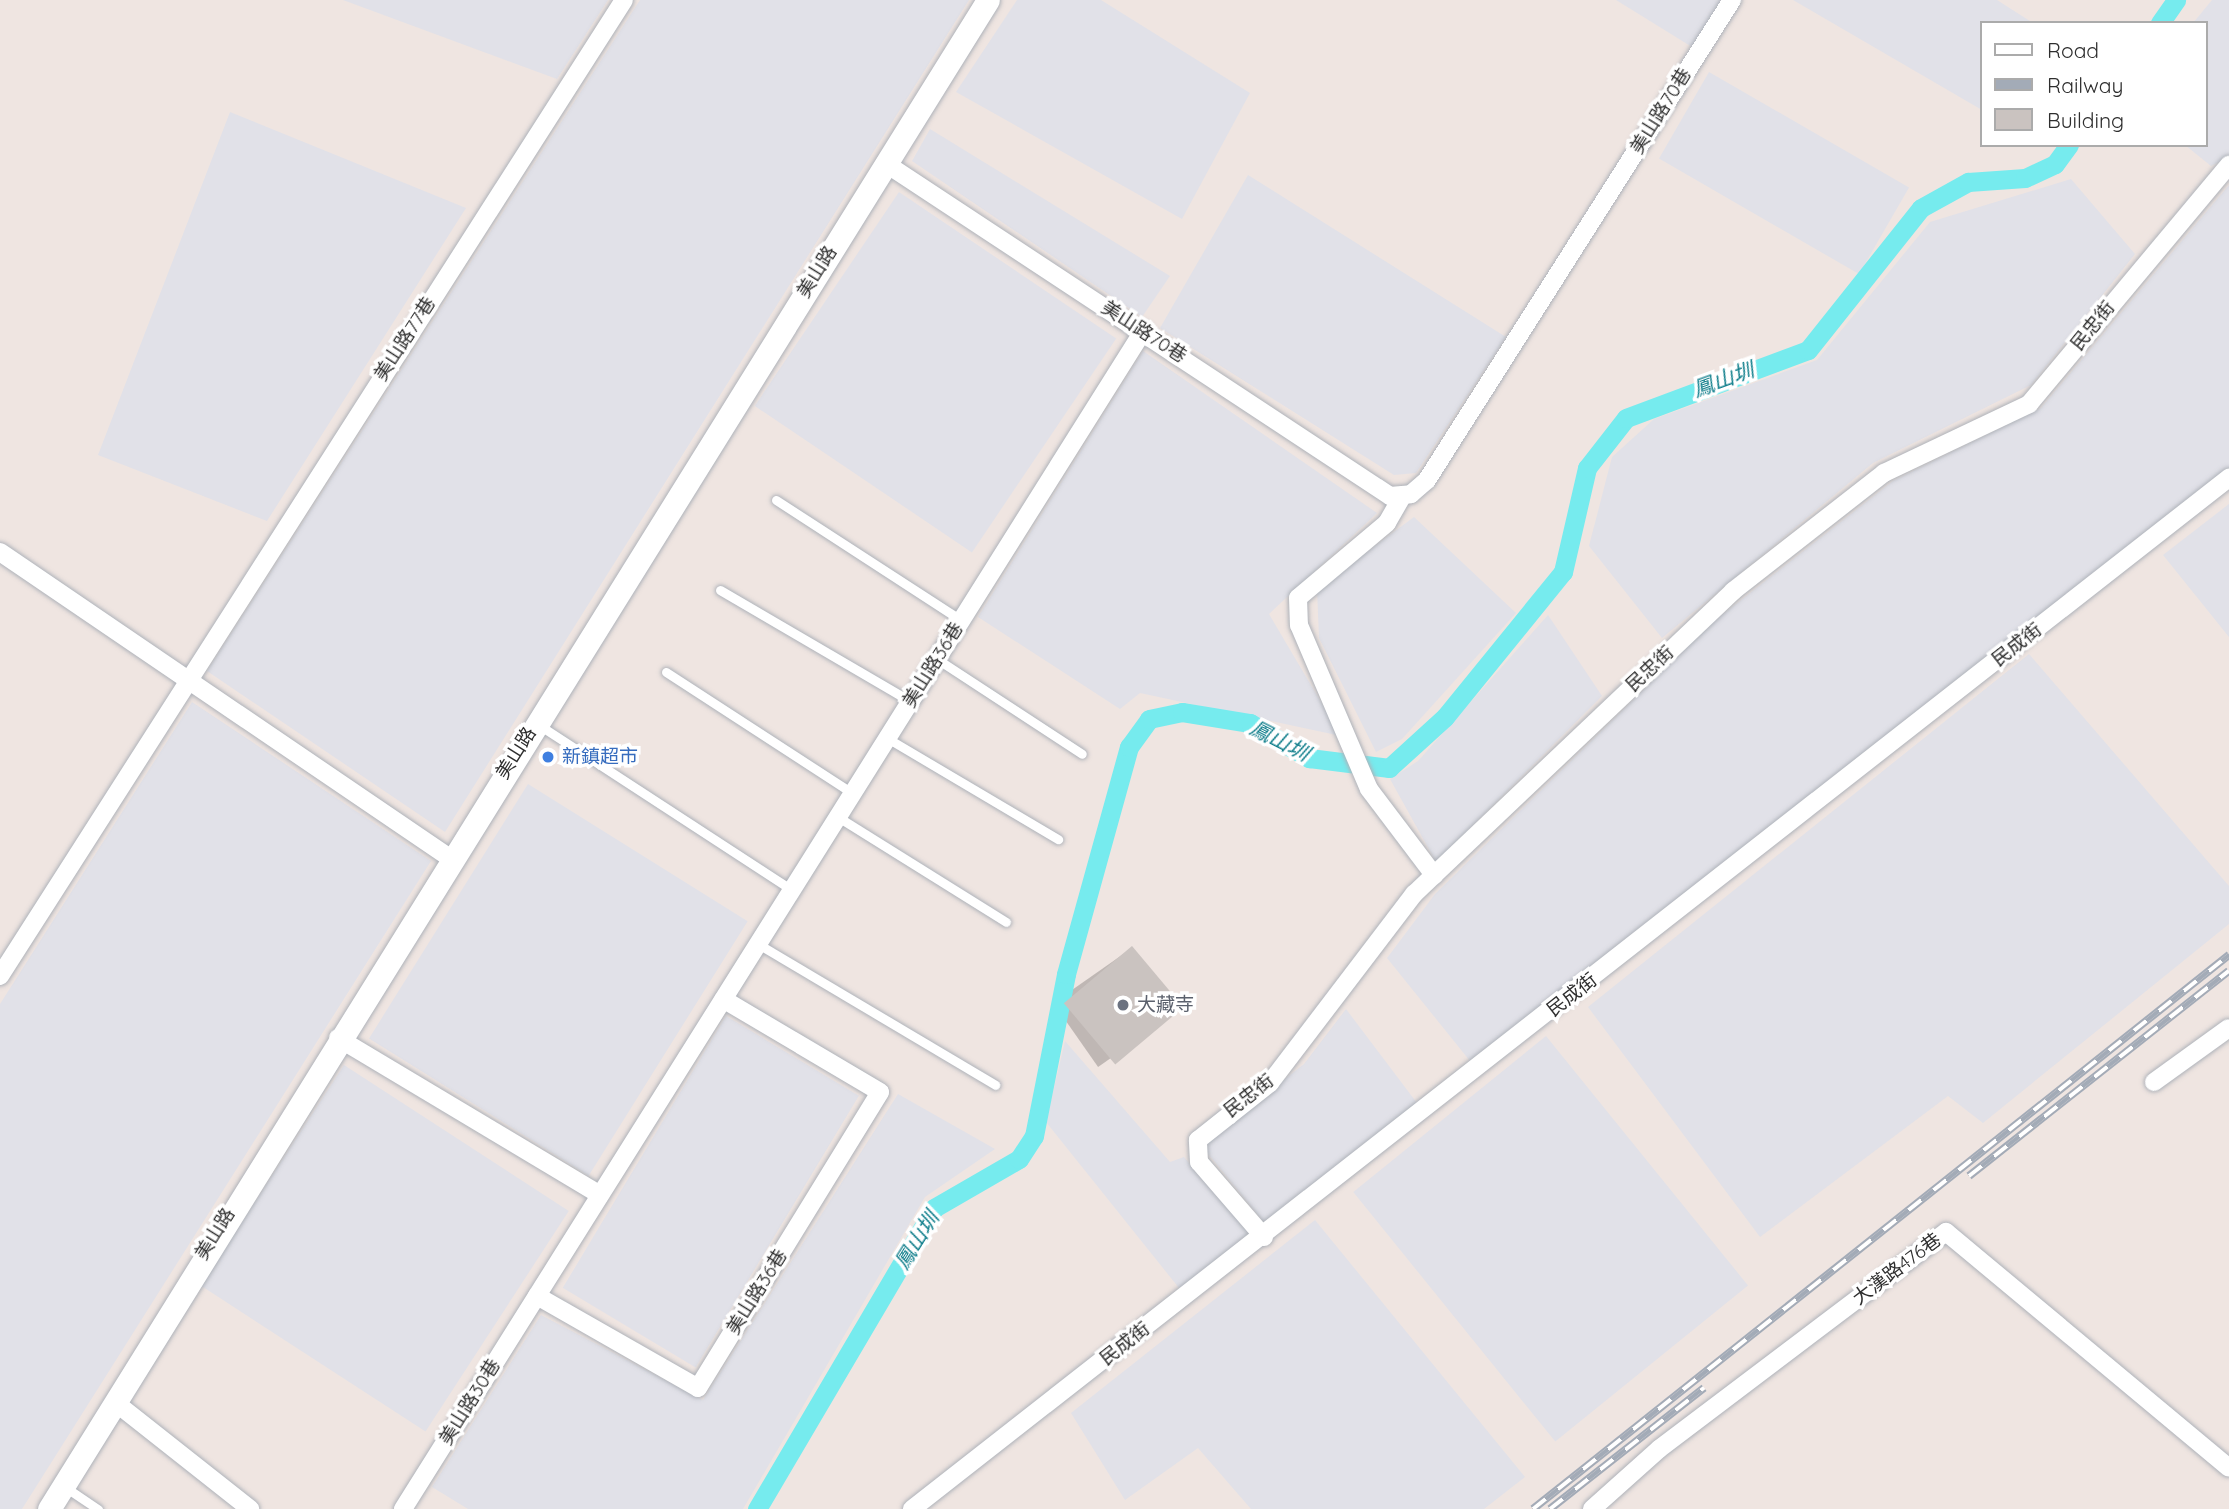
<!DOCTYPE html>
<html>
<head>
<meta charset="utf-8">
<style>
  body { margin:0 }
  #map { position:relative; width:2229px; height:1509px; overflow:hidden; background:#efe5e1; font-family:Quicksand,"Noto Sans TC",sans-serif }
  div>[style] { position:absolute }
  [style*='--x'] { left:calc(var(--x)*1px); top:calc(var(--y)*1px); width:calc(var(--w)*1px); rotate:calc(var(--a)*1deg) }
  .industrial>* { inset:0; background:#e1e1e8; transform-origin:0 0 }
  .shadow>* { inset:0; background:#0003; transform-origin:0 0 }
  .canal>* { height:19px; margin:-9.5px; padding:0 9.5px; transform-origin:9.5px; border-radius:9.5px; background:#76ebee }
  .building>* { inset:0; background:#cac3c0; transform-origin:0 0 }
  .roads { filter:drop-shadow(0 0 2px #aeb2b9) drop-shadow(0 0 2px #aeb2b9) }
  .service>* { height:9px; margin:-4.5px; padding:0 4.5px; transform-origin:4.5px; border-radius:4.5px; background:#fff }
  .minor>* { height:18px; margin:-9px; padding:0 9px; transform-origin:9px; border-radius:9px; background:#fff }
  .tertiary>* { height:23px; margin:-11.5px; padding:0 11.5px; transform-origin:11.5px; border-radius:11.5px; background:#fff }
  .rail>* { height:8px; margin-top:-4px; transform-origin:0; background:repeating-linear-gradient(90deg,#fff 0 16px,#a3abb7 0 32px); box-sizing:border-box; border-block:2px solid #a3abb7 }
  .dots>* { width:19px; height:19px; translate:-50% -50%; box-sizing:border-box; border:4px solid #fff; border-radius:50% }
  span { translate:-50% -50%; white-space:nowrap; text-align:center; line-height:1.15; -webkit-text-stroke:7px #fff; paint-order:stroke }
  .street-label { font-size:19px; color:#2e2e2e }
  .shop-label { font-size:19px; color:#366cbe }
  .left { translate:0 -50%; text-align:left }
  .worship-label { font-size:19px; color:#5b616d }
  .water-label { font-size:21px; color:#0f7e8b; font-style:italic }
  .legend { position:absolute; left:1980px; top:21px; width:228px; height:126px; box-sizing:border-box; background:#fff; border:2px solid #ababab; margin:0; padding:9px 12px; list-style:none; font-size:21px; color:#2e2e2e }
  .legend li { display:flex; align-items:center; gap:14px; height:35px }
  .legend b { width:35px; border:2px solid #ababab }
</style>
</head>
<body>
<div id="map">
  <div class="industrial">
    <div style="clip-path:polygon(343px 0,608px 0,557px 79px)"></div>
    <div style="clip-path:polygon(640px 0,969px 0,445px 832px,207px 671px)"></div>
    <div style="clip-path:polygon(1017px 0,1101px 0,1250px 93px,1182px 219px,956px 92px)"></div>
    <div style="clip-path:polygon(1616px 0,1721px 0,1692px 47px)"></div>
    <div style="clip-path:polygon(1793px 0,1997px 0,2033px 23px,1982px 23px,1982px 110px)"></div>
    <div style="clip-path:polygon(2212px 0,2229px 0,2229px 157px,2211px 166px,2185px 145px,2206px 145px,2206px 23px,2193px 23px)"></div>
    <div style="left:1709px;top:72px;width:231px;height:100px;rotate:30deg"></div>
    <div style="clip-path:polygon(230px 112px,466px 208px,267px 521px,98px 455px)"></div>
    <div style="clip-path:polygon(930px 129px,1170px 276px,1142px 317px,912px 161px)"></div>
    <div style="clip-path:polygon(1248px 175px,1506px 337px,1416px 473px,1394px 475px,1160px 328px)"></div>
    <div style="clip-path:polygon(2071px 179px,2135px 254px,2031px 385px,1873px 463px,1662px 638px,1589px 546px,1612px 457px,1654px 419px,1817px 360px,1930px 222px)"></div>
    <div style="clip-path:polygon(2229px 185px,2229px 468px,1470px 1061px,1387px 958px,1435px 894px,1713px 622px,1893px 481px,2041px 408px)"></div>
    <div style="left:899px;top:192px;width:262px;height:258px;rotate:34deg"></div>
    <div style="clip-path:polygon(1143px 351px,1377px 513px,1269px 614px,1341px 736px,1140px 693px,1120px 709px,978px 617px)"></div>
    <div style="clip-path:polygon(2229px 504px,2229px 637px,2163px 555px)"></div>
    <div style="clip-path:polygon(1414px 517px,1516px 613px,1402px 739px,1376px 752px,1319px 638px,1317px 589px)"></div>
    <div style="clip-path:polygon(1548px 615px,1602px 696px,1436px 862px,1390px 779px,1418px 761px)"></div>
    <div style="clip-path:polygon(2029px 654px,2229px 886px,2229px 924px,1983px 1123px,1948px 1096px,1760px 1237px,1588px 1007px)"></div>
    <div style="clip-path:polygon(192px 702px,431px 861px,22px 1509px,0 1509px,0 1004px)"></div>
    <div style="left:528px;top:784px;width:259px;height:300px;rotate:32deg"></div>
    <div style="clip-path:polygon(1346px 1009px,1420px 1107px,1267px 1226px,1201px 1145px,1304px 1064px)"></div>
    <div style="left:726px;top:1016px;width:155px;height:317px;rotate:31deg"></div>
    <div style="left:1546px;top:1036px;width:321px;height:248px;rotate:51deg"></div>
    <div style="clip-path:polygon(1065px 1041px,1170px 1162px,1184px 1157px,1254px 1238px,1183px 1293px,1046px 1122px)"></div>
    <div style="left:344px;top:1065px;width:268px;height:263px;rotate:33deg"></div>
    <div style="clip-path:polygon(898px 1094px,995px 1149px,925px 1197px,743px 1509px,468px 1509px,432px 1487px,541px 1315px,703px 1400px)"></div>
    <div style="clip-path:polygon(1315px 1220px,1525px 1477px,1484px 1509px,1251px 1509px,1198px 1448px,1125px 1500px,1071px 1413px)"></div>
  </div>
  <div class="shadow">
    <div style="left:1132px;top:948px;width:78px;height:96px;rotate:55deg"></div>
  </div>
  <div class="canal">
    <div style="--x:2160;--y:23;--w:28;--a:-55"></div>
    <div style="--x:757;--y:1509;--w:349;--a:-59.5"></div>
    <div style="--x:934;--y:1208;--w:98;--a:-30"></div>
    <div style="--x:1019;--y:1159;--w:27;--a:-57"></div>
    <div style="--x:1034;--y:1136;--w:165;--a:-78.8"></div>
    <div style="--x:1066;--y:974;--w:236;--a:-74.5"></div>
    <div style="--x:1129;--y:747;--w:34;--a:-54"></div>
    <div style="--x:1149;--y:719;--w:34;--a:-12"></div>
    <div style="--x:1182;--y:712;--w:69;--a:9.2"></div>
    <div style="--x:1250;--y:723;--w:69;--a:30.7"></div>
    <div style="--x:1309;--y:758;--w:81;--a:7.1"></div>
    <div style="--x:1389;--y:768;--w:76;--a:-42.3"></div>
    <div style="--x:1445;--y:717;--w:187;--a:-50.9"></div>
    <div style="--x:1563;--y:572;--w:107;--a:-77"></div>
    <div style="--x:1587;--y:468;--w:63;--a:-52"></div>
    <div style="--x:1626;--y:418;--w:194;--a:-20.5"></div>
    <div style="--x:1808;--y:350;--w:181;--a:-51.5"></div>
    <div style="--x:1921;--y:208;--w:54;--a:-29"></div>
    <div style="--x:1968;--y:182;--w:57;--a:-4"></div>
    <div style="--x:2025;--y:178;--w:33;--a:-25"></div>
    <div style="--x:2055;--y:164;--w:24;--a:-54"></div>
  </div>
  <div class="building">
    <div style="left:1132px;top:946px;width:80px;height:89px;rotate:50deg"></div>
  </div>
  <div class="roads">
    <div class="service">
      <div style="--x:776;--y:500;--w:221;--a:33"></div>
      <div style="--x:720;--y:590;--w:220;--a:30.3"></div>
      <div style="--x:937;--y:659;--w:173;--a:33.2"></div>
      <div style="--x:666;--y:672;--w:222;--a:33"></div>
      <div style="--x:539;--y:725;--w:302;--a:33.1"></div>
      <div style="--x:887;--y:738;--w:199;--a:30.6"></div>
      <div style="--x:838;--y:817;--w:198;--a:32"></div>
      <div style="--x:758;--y:944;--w:276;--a:30.7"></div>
      <div style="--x:65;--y:1487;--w:40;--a:34"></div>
    </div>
    <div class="minor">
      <div style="--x:885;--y:163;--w:605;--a:33.4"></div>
      <div style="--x:1390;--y:496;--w:21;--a:-5"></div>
      <div style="--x:1411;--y:494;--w:21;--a:-41"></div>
      <div style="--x:1427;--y:480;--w:569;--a:-57.57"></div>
      <div style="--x:1403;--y:495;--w:32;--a:120"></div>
      <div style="--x:1387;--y:523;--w:116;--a:139.9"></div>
      <div style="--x:1298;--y:598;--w:27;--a:88"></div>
      <div style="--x:1299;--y:625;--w:178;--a:66.9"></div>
      <div style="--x:1369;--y:789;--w:108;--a:52.9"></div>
      <div style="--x:0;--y:552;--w:544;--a:34.22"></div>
      <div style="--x:0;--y:976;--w:1158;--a:-57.41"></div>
      <div style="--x:338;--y:1038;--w:305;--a:30.9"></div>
      <div style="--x:2154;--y:1082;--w:92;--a:-35.8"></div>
      <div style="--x:1264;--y:1237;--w:99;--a:-130.9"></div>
      <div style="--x:1199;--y:1162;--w:22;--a:-93"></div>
      <div style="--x:1198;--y:1140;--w:92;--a:-38.4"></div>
      <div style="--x:1270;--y:1083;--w:238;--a:-52.7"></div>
      <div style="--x:1414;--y:894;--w:440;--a:-43.5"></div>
      <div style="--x:1733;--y:591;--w:192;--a:-38"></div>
      <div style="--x:1884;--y:473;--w:161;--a:-25.4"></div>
      <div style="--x:2029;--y:404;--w:312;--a:-50.1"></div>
      <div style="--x:537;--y:1296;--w:185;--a:29.7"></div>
      <div style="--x:698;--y:1388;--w:347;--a:-58.4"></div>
      <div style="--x:880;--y:1092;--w:182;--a:-149.4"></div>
      <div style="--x:116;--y:1403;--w:171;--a:38.3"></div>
      <div style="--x:403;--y:1509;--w:1391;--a:-57.86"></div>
      <div style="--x:912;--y:1509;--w:1673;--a:-38.06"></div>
      <div style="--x:1592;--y:1509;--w:90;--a:-41.8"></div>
      <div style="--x:1659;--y:1449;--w:360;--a:-37.1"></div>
      <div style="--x:1946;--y:1232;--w:368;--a:39.8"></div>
    </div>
    <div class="tertiary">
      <div style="--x:49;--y:1509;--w:1777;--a:-58.11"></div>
    </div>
  </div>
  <div class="rail">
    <div style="--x:1969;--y:1176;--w:331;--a:-38.3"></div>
    <div style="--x:1533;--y:1509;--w:890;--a:-38.52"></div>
    <div style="--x:1550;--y:1509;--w:196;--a:-38.2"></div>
  </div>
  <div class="dots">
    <div style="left:548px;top:757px;background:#3f7fe0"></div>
    <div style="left:1123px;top:1005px;background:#6b7280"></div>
  </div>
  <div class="street-label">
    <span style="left:1661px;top:111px;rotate:-58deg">美山路70巷</span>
    <span style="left:817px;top:272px;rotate:-58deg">美山路</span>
    <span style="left:2093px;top:326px;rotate:-51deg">民忠街</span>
    <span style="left:1144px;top:332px;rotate:33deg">美山路70巷</span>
    <span style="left:405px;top:339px;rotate:-57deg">美山路77巷</span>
    <span style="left:2017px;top:645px;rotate:-38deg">民成街</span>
    <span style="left:933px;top:665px;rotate:-58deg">美山路36巷</span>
    <span style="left:1650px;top:669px;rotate:-43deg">民忠街</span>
    <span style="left:516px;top:753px;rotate:-58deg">美山路</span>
    <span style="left:1572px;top:995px;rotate:-38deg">民成街</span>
    <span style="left:1249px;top:1096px;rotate:-38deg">民忠街</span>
    <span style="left:215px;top:1234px;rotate:-58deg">美山路</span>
    <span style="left:1897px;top:1269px;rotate:-37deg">大漢路476巷</span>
    <span style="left:757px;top:1292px;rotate:-58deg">美山路36巷</span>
    <span style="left:1125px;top:1344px;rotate:-38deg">民成街</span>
    <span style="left:470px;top:1402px;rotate:-58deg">美山路30巷</span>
  </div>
  <div class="shop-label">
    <span class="left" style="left:562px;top:757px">新鎮超市</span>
  </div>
  <div class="worship-label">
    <span class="left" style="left:1137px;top:1005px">大藏寺</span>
  </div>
  <div class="water-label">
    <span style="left:1723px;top:379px;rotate:-20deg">鳳山圳</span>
    <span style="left:1280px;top:740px;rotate:27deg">鳳山圳</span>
    <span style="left:916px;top:1240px;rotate:-58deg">鳳山圳</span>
  </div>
  <ul class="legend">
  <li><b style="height:9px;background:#fff"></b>Road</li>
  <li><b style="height:9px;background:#a3abb7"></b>Railway</li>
  <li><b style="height:19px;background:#cac3c0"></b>Building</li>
  </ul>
</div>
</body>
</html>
